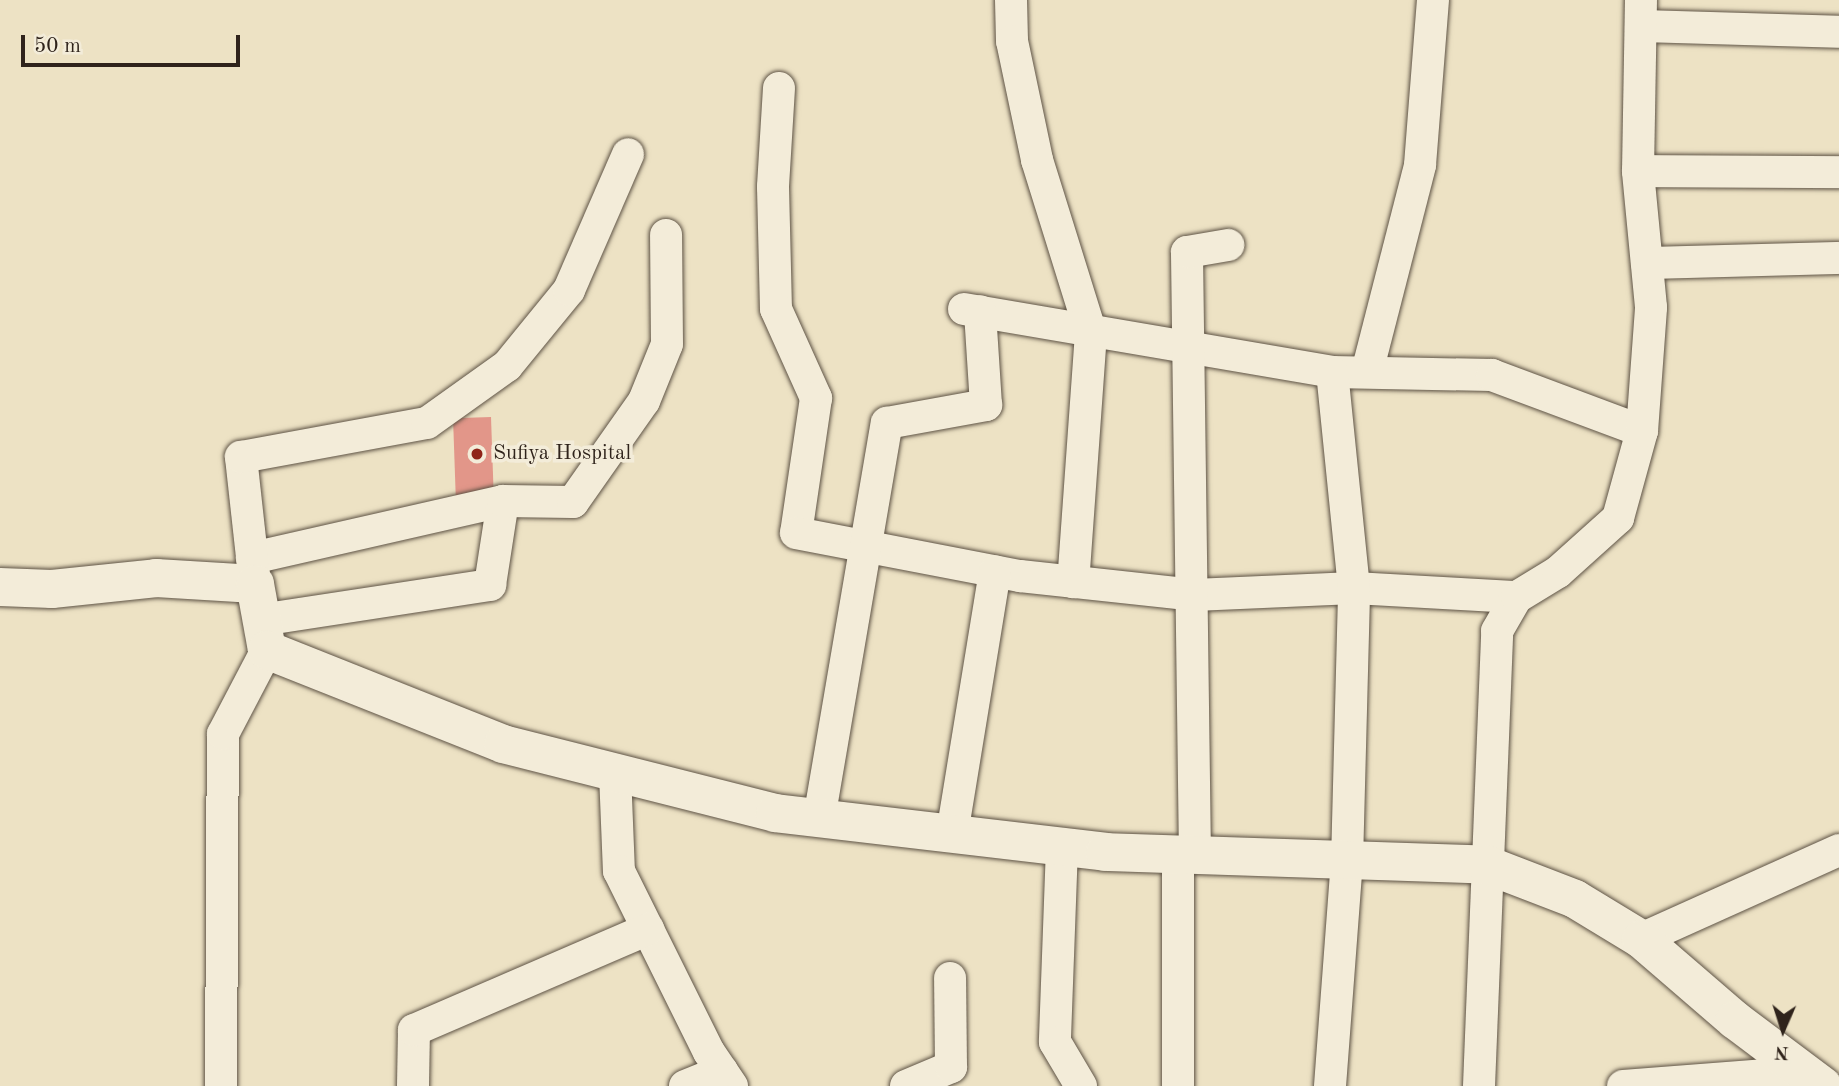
<!DOCTYPE html>
<html>
<head>
<meta charset="utf-8">
<style>
  body { margin:0 }
  #map { position:relative; width:1839px; height:1086px; overflow:hidden; background:#ede2c4; font-family:"Old Standard TT",serif }
  div>[style] { position:absolute }
  [style*='--x'] { left:calc(var(--x)*1px); top:calc(var(--y)*1px); width:calc(var(--w)*1px); rotate:calc(var(--a)*1deg) }
  .building>* { inset:0; background:#e29689; transform-origin:0 0 }
  .roads { filter:drop-shadow(0 0 2px #5e5345) drop-shadow(0 0 2px #5e5345) }
  .street>* { height:32px; margin:-16px; padding:0 16px; transform-origin:16px; border-radius:16px; background:#f3ecd9 }
  .secondary>* { height:38px; margin:-19px; padding:0 19px; transform-origin:19px; border-radius:19px; background:#f3ecd9 }
  .dots>* { width:19px; height:19px; translate:-50% -50%; box-sizing:border-box; border:4px solid #f3ecd9; border-radius:50% }
  span { translate:-50% -50%; white-space:nowrap; text-align:center; line-height:1.15; -webkit-text-stroke:7px #f3ecd9; paint-order:stroke }
  .poi-label { font-size:21px; color:#2f231b }
  .left { translate:0 -50%; text-align:left }
  .north { position:absolute; left:1748px; top:995px; width:70px; height:70px; -webkit-text-stroke:5px #f3ecd9; paint-order:stroke; rotate:183deg; font-size:19px; font-weight:700; line-height:28px; text-align:center; color:#2f231b }
  .north::after { content:''; display:block; margin:auto; width:24px; height:32px; background:#2f231b; clip-path:polygon(50% 0,100% 100%,50% 72%,0 100%) }
  .scale { position:absolute; left:21px; top:35px; width:219px; height:32px; box-sizing:border-box; border:4px solid #2f231b; border-top:0; padding-left:9px; font-size:21px; line-height:24px; white-space:nowrap; color:#2f231b; -webkit-text-stroke:5px #f3ecd9; paint-order:stroke }
</style>
</head>
<body>
<div id="map">
  <div class="building">
    <div style="left:491px;top:417px;width:80px;height:38px;rotate:88deg"></div>
  </div>
  <div class="roads">
    <div class="street">
      <div style="--x:1011;--y:0;--w:41;--a:88.6"></div>
      <div style="--x:1012;--y:41;--w:122;--a:78.1"></div>
      <div style="--x:1037;--y:160;--w:181;--a:72.7"></div>
      <div style="--x:1091;--y:333;--w:250;--a:94.1"></div>
      <div style="--x:1641;--y:26;--w:198;--a:1.7"></div>
      <div style="--x:779;--y:88;--w:99;--a:93.5"></div>
      <div style="--x:773;--y:187;--w:122;--a:88.6"></div>
      <div style="--x:776;--y:309;--w:98;--a:65.8"></div>
      <div style="--x:816;--y:398;--w:136;--a:98.4"></div>
      <div style="--x:796;--y:533;--w:228;--a:10.9"></div>
      <div style="--x:1020;--y:576;--w:175;--a:6.2"></div>
      <div style="--x:1194;--y:595;--w:160;--a:-2.5"></div>
      <div style="--x:1354;--y:588;--w:163;--a:3.2"></div>
      <div style="--x:1638;--y:171;--w:201;--a:0.3"></div>
      <div style="--x:1647;--y:263;--w:192;--a:-1.5"></div>
      <div style="--x:964;--y:309;--w:373;--a:9.7"></div>
      <div style="--x:1332;--y:372;--w:160;--a:1.1"></div>
      <div style="--x:1492;--y:375;--w:160;--a:20.5"></div>
      <div style="--x:1367;--y:372;--w:214;--a:-75.6"></div>
      <div style="--x:1420;--y:165;--w:166;--a:-85.5"></div>
      <div style="--x:252;--y:558;--w:257;--a:-12.8"></div>
      <div style="--x:255;--y:584;--w:128;--a:-96.3"></div>
      <div style="--x:241;--y:457;--w:189;--a:-10.4"></div>
      <div style="--x:427;--y:423;--w:98;--a:-35.5"></div>
      <div style="--x:507;--y:366;--w:98;--a:-50.8"></div>
      <div style="--x:569;--y:290;--w:148;--a:-66.5"></div>
      <div style="--x:261;--y:620;--w:232;--a:-8.7"></div>
      <div style="--x:490;--y:585;--w:85;--a:-81.2"></div>
      <div style="--x:503;--y:501;--w:70;--a:0.8"></div>
      <div style="--x:573;--y:502;--w:123;--a:-54.9"></div>
      <div style="--x:644;--y:401;--w:61;--a:-68"></div>
      <div style="--x:667;--y:344;--w:109;--a:-90.5"></div>
      <div style="--x:615;--y:773;--w:98;--a:87.7"></div>
      <div style="--x:619;--y:871;--w:202;--a:63.6"></div>
      <div style="--x:709;--y:1052;--w:41;--a:55.9"></div>
      <div style="--x:819;--y:819;--w:402;--a:-80.3"></div>
      <div style="--x:887;--y:423;--w:101;--a:-10.3"></div>
      <div style="--x:986;--y:405;--w:94;--a:-93.7"></div>
      <div style="--x:952;--y:834;--w:266;--a:-80.7"></div>
      <div style="--x:1062;--y:847;--w:195;--a:92.1"></div>
      <div style="--x:1055;--y:1042;--w:51;--a:59.4"></div>
      <div style="--x:1178;--y:856;--w:230;--a:90"></div>
      <div style="--x:1195;--y:857;--w:605;--a:-90.76"></div>
      <div style="--x:1187;--y:252;--w:42;--a:-9.7"></div>
      <div style="--x:1641;--y:939;--w:217;--a:-24.2"></div>
      <div style="--x:221;--y:1086;--w:352;--a:-89.7"></div>
      <div style="--x:223;--y:734;--w:95;--a:-62.4"></div>
      <div style="--x:413;--y:1086;--w:56;--a:-89"></div>
      <div style="--x:414;--y:1030;--w:255;--a:-23.3"></div>
      <div style="--x:685;--y:1086;--w:40;--a:-22"></div>
      <div style="--x:906;--y:1086;--w:49;--a:-22.9"></div>
      <div style="--x:951;--y:1067;--w:89;--a:-90.6"></div>
      <div style="--x:1330;--y:1086;--w:225;--a:-85.7"></div>
      <div style="--x:1347;--y:862;--w:274;--a:-88.5"></div>
      <div style="--x:1354;--y:588;--w:217;--a:-95.8"></div>
      <div style="--x:1479;--y:1086;--w:455;--a:-87.7"></div>
      <div style="--x:1497;--y:631;--w:39;--a:-60"></div>
      <div style="--x:1517;--y:597;--w:48;--a:-31.4"></div>
      <div style="--x:1558;--y:572;--w:81;--a:-42"></div>
      <div style="--x:1618;--y:518;--w:90;--a:-74.6"></div>
      <div style="--x:1642;--y:431;--w:124;--a:-85.8"></div>
      <div style="--x:1651;--y:307;--w:137;--a:-95.5"></div>
      <div style="--x:1638;--y:171;--w:171;--a:-89"></div>
      <div style="--x:1623;--y:1086;--w:183;--a:-4.4"></div>
    </div>
    <div class="secondary">
      <div style="--x:0;--y:587;--w:52;--a:2.2"></div>
      <div style="--x:52;--y:589;--w:105;--a:-6"></div>
      <div style="--x:156;--y:578;--w:99;--a:3.5"></div>
      <div style="--x:255;--y:584;--w:67;--a:79.7"></div>
      <div style="--x:267;--y:650;--w:254;--a:21.7"></div>
      <div style="--x:503;--y:744;--w:281;--a:14.2"></div>
      <div style="--x:775;--y:813;--w:332;--a:6.7"></div>
      <div style="--x:1105;--y:852;--w:382;--a:1.9"></div>
      <div style="--x:1487;--y:865;--w:94;--a:21.1"></div>
      <div style="--x:1575;--y:899;--w:77;--a:31.2"></div>
      <div style="--x:1641;--y:939;--w:124;--a:40.8"></div>
      <div style="--x:1735;--y:1020;--w:110;--a:36.9"></div>
    </div>
  </div>
  <div class="dots">
    <div style="left:477px;top:454px;background:#8f2418"></div>
  </div>
  <div class="poi-label">
    <span class="left" style="left:493px;top:454px">Sufiya Hospital</span>
  </div>
  <div class="north">N</div>
  <div class="scale">50 m</div>
</div>
</body>
</html>
